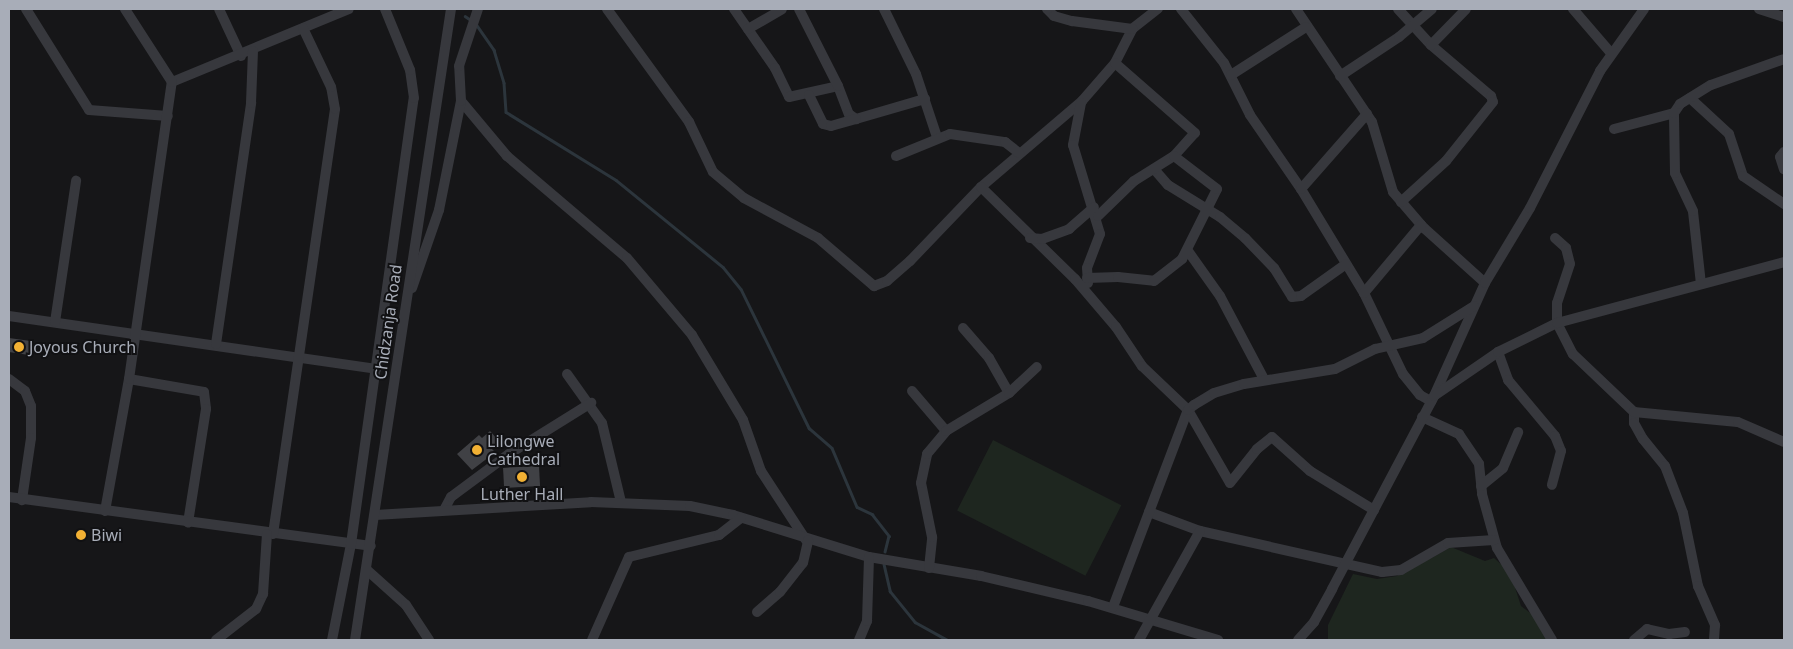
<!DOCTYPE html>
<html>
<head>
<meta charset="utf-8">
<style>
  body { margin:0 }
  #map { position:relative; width:1793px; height:649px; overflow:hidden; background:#161618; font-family:"Noto Sans",sans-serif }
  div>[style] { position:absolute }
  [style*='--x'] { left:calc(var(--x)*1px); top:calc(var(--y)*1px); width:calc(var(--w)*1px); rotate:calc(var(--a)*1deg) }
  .green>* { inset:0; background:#1e261f; transform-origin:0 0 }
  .stream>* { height:2.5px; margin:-1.25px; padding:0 1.25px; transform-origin:1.25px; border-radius:1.25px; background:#2c353c }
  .building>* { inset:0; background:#404145; transform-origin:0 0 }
  .minor>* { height:10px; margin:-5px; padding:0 5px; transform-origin:5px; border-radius:5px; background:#37383d }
  .dots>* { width:14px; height:14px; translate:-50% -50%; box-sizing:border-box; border:2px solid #111113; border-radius:50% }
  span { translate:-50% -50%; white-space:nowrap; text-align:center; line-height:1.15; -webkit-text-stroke:4px #111113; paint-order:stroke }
  .street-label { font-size:16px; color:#a8adb8 }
  .poi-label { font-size:16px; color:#a8adb8 }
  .left { translate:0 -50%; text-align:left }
  .frame { position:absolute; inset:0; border:10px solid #a8adb8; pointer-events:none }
</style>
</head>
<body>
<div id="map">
  <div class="green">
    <div style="left:993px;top:440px;width:144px;height:79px;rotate:27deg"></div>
    <div style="clip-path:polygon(1451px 547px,1485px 561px,1494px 558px,1510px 572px,1521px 606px,1537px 618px,1550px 640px,1328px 640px,1328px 625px,1353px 574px,1377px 579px,1397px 576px,1420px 560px,1430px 559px)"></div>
  </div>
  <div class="stream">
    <div style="--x:465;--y:16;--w:7;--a:34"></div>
    <div style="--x:476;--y:24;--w:32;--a:55"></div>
    <div style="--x:494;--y:50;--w:34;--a:73"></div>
    <div style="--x:504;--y:83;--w:29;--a:86"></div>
    <div style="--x:506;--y:112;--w:129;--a:31.7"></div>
    <div style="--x:616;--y:180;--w:138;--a:39.1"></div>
    <div style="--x:723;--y:267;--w:28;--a:51"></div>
    <div style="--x:741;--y:289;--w:155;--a:63.9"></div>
    <div style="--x:809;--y:428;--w:30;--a:41"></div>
    <div style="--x:832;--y:448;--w:64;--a:67"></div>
    <div style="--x:857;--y:507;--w:17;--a:25"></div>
    <div style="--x:872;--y:514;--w:28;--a:52"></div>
    <div style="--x:889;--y:536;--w:16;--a:104"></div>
    <div style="--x:884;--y:564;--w:28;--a:77"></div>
    <div style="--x:890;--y:591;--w:40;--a:51"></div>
    <div style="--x:915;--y:622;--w:37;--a:29"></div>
  </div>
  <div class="building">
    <div style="left:9px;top:338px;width:22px;height:14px;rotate:8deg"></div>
    <div style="clip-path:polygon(490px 431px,499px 441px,491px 448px,494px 451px,489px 457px,472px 470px,457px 454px,479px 435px,482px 438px)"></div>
    <div style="left:539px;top:466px;width:20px;height:36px;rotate:87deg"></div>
  </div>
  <div class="minor">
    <div style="--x:26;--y:9;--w:119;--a:58"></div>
    <div style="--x:89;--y:110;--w:79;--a:4.3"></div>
    <div style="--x:219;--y:9;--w:52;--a:64.9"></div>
    <div style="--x:607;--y:9;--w:140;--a:54"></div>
    <div style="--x:689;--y:122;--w:55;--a:64.4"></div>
    <div style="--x:713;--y:172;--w:40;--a:40"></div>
    <div style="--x:744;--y:198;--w:84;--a:28.4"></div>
    <div style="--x:818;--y:238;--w:74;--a:40.6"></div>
    <div style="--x:874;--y:286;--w:14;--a:-21"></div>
    <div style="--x:887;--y:281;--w:30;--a:-41"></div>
    <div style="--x:910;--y:261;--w:103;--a:-46.2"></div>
    <div style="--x:981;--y:187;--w:133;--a:-40.4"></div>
    <div style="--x:1082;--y:101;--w:50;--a:-49"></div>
    <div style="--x:1115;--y:63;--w:38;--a:-63"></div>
    <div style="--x:1132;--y:29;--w:33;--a:-38"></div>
    <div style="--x:734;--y:9;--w:72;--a:55.2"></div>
    <div style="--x:775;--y:68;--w:32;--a:64"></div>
    <div style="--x:789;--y:97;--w:50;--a:-12.7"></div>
    <div style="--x:838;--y:86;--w:30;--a:69"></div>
    <div style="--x:849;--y:114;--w:9;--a:36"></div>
    <div style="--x:856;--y:119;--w:72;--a:-16.2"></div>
    <div style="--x:799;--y:9;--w:86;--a:63.1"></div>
    <div style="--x:884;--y:9;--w:72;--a:63.8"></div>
    <div style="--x:916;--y:74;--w:66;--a:71.6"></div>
    <div style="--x:1047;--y:9;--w:10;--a:45"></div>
    <div style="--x:1054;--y:16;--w:19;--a:16"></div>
    <div style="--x:1072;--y:21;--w:61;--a:7.6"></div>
    <div style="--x:1181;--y:9;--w:69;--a:51.5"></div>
    <div style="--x:1224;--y:63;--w:58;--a:63.4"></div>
    <div style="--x:1250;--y:115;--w:90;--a:55.4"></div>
    <div style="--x:1301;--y:189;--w:122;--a:58.8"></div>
    <div style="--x:1364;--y:293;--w:90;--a:64.3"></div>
    <div style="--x:1403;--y:374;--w:27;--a:51"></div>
    <div style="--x:1420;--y:395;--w:13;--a:29"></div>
    <div style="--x:1296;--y:9;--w:136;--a:56.1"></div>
    <div style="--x:1372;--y:122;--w:73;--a:73.3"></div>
    <div style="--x:1393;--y:192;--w:48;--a:49.3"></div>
    <div style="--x:1424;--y:228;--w:82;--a:42"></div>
    <div style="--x:1398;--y:9;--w:49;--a:47.5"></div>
    <div style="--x:1431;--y:45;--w:79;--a:40.4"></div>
    <div style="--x:1491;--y:96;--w:6;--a:72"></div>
    <div style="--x:1493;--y:102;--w:75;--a:128.5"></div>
    <div style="--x:1446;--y:161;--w:61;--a:137.7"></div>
    <div style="--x:1573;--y:9;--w:58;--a:49.2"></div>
    <div style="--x:1759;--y:9;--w:26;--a:18"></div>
    <div style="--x:748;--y:29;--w:39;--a:-30"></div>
    <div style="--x:1431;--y:45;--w:50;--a:-45.8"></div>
    <div style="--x:1231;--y:75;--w:89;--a:-32.6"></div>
    <div style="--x:1340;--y:76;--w:71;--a:-33.5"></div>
    <div style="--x:1399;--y:37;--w:43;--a:-40.3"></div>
    <div style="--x:172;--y:82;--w:191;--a:-22.4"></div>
    <div style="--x:809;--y:95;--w:32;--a:64"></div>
    <div style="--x:823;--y:124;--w:8;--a:14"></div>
    <div style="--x:831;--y:126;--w:26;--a:-16"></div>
    <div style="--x:1690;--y:98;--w:53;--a:42.7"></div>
    <div style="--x:1729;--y:134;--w:44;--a:71.6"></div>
    <div style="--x:1743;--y:176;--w:50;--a:34.3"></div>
    <div style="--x:461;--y:101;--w:72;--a:50.1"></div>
    <div style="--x:507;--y:156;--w:157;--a:40.4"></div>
    <div style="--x:627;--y:258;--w:101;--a:49.8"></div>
    <div style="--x:692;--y:335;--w:99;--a:59"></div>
    <div style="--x:743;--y:420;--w:54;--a:70.6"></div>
    <div style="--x:761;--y:471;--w:82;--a:56.9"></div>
    <div style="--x:1081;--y:103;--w:43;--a:100.8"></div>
    <div style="--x:1073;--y:145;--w:93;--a:73.1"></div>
    <div style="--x:1100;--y:234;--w:36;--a:111"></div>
    <div style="--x:1087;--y:268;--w:15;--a:86"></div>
    <div style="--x:1614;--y:129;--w:62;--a:-14.9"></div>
    <div style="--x:1784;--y:152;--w:6;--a:129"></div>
    <div style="--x:1780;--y:157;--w:13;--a:72"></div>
    <div style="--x:896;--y:156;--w:58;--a:-22.2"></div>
    <div style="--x:950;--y:134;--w:56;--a:8.3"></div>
    <div style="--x:1005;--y:142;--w:18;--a:38"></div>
    <div style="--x:1154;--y:169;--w:21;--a:49"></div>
    <div style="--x:1168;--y:185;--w:61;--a:31.6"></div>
    <div style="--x:1220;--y:217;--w:33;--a:40"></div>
    <div style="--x:1245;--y:238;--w:42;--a:46"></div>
    <div style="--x:1274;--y:268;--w:34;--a:58"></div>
    <div style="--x:1292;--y:297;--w:9;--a:-6"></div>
    <div style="--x:1301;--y:296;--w:55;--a:-35.4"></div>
    <div style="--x:981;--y:187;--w:132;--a:44.4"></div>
    <div style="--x:1075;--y:279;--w:63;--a:49.5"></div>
    <div style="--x:1116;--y:327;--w:47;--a:56.3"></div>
    <div style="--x:1142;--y:366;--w:64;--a:43.7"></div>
    <div style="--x:1188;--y:410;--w:84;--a:60.1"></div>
    <div style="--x:1230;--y:483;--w:43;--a:-51.5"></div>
    <div style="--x:1257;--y:449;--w:19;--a:-39"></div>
    <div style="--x:1272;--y:437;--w:51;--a:41.8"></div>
    <div style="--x:1310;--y:471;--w:75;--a:31.4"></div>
    <div style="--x:1301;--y:189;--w:100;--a:-48.7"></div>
    <div style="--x:1098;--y:216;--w:50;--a:-44.2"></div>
    <div style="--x:1134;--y:181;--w:47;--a:-32"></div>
    <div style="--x:1174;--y:156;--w:31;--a:-48"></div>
    <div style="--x:1195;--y:133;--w:106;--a:-138.8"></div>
    <div style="--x:1030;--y:238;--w:12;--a:5"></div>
    <div style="--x:1042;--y:239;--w:29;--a:-20"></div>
    <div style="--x:1069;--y:229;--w:33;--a:-41"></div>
    <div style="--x:1555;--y:238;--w:15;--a:42"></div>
    <div style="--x:1566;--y:248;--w:16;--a:76"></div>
    <div style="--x:1570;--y:264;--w:41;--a:108.4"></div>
    <div style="--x:1557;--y:303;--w:20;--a:90"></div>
    <div style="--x:1557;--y:323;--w:35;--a:63"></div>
    <div style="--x:1573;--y:354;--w:84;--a:43.6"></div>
    <div style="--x:1634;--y:412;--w:11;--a:90"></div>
    <div style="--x:1634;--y:423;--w:18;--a:61"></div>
    <div style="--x:1643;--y:439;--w:35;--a:51"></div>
    <div style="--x:1665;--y:466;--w:50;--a:69"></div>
    <div style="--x:1683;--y:513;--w:75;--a:78.4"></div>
    <div style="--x:1698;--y:586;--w:43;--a:66.4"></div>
    <div style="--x:1715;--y:625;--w:15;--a:94"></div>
    <div style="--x:1188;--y:251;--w:55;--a:54.6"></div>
    <div style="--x:1220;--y:296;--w:94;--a:62.1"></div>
    <div style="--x:1087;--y:278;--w:31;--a:-2"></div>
    <div style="--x:1118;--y:277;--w:36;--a:6"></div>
    <div style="--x:1154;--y:281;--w:36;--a:-38"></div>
    <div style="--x:1182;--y:259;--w:78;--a:-63.4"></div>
    <div style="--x:1217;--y:189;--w:54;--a:-142.5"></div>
    <div style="--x:1701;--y:284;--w:73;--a:-96.3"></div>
    <div style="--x:1693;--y:211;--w:42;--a:-115.3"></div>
    <div style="--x:1675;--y:173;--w:60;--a:-91"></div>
    <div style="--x:1674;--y:113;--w:11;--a:-56"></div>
    <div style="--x:1680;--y:104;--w:36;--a:-32"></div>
    <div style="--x:1711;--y:85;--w:77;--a:-19.6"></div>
    <div style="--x:412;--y:288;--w:83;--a:-70.9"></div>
    <div style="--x:439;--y:210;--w:111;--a:-78.6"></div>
    <div style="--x:461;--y:101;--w:35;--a:-93"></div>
    <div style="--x:459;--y:66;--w:60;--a:-71.6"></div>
    <div style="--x:1364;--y:293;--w:89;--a:-50"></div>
    <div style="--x:9;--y:316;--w:371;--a:8.2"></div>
    <div style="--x:55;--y:322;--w:143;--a:-81.5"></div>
    <div style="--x:963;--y:328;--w:40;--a:49"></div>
    <div style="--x:989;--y:358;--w:40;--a:60.3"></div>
    <div style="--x:216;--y:344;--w:244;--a:-81.7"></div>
    <div style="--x:251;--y:103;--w:52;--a:-87.8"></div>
    <div style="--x:1498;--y:352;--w:30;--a:70"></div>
    <div style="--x:1508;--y:380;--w:73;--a:50"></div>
    <div style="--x:1555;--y:436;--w:16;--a:68"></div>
    <div style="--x:1561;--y:451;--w:35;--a:105"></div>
    <div style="--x:567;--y:374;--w:60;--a:54.5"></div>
    <div style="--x:602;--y:423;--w:81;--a:76.5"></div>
    <div style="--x:9;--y:379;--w:20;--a:37"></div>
    <div style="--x:25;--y:391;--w:16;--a:68"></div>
    <div style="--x:31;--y:406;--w:32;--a:90"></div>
    <div style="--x:31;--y:438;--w:63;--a:98.3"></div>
    <div style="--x:129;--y:379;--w:76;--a:9.8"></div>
    <div style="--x:204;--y:392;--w:17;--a:83"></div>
    <div style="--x:206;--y:409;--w:115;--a:99"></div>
    <div style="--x:912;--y:391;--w:52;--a:49.6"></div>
    <div style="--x:1434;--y:396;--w:124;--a:-65.7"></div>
    <div style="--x:1485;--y:283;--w:87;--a:-59"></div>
    <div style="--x:1530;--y:208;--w:154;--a:-62.9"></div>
    <div style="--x:1600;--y:71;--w:76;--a:-54.6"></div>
    <div style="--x:1634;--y:412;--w:104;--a:5.5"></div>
    <div style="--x:1738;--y:422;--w:50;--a:23.5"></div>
    <div style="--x:1422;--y:417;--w:41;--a:24.7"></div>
    <div style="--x:1459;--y:434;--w:36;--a:56"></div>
    <div style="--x:1479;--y:464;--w:30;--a:84"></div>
    <div style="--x:1482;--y:494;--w:56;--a:74.5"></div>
    <div style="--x:1497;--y:548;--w:107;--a:59.1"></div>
    <div style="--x:1481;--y:486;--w:28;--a:-39"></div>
    <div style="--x:1503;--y:468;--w:39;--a:-67"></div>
    <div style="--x:9;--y:497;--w:365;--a:7.7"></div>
    <div style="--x:444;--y:510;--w:15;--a:-62"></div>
    <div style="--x:451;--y:497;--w:72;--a:-36.6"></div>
    <div style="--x:509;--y:454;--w:97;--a:-31.9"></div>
    <div style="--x:105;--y:511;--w:134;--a:-79.7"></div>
    <div style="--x:129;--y:379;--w:300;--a:-81.8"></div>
    <div style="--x:172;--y:82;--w:87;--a:-122.8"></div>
    <div style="--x:1149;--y:512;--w:54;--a:20.4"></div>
    <div style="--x:1200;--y:531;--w:187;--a:12.7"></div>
    <div style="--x:1382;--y:572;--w:19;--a:-6"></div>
    <div style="--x:1401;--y:570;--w:54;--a:-29.9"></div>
    <div style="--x:1448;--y:543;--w:46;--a:-3.7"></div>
    <div style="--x:375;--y:515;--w:216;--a:-3.4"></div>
    <div style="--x:591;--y:502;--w:99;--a:2.3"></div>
    <div style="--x:690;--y:506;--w:44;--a:11.8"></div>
    <div style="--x:733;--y:515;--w:142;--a:17.2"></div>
    <div style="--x:869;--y:557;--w:114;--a:9.6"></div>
    <div style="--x:981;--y:576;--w:110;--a:13.2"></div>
    <div style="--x:1088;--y:601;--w:136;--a:16.7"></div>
    <div style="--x:273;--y:534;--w:429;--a:-81.7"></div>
    <div style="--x:335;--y:109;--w:22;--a:-100"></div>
    <div style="--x:331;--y:87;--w:65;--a:-115.4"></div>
    <div style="--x:929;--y:568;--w:31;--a:-84"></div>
    <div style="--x:932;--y:537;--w:55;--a:-101.5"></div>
    <div style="--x:921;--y:483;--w:30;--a:-78"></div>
    <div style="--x:927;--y:454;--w:30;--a:-50"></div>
    <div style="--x:946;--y:431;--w:74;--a:-31.1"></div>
    <div style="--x:1009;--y:393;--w:38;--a:-43"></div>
    <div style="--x:367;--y:570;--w:52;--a:41.9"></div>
    <div style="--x:406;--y:605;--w:42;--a:56.7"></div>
    <div style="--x:1113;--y:607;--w:211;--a:-69.2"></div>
    <div style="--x:1188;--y:410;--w:8;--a:-40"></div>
    <div style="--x:1194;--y:405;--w:23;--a:-31"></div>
    <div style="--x:1214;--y:393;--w:31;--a:-17"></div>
    <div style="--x:1244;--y:384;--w:92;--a:-9.4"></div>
    <div style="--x:1335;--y:369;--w:45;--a:-26.6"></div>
    <div style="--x:1375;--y:349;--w:49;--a:-12.9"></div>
    <div style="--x:1423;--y:338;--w:60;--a:-32.1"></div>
    <div style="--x:757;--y:612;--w:30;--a:-41"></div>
    <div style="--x:780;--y:592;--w:37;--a:-52"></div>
    <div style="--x:803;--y:563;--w:23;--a:-77"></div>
    <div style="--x:216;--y:640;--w:51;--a:-37.8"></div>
    <div style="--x:256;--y:609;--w:17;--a:-65"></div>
    <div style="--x:263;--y:594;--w:60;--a:-86.2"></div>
    <div style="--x:332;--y:640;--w:98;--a:-78.8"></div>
    <div style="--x:351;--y:544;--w:450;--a:-82"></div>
    <div style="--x:414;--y:98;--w:28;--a:-98"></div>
    <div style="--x:410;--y:70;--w:66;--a:-112.3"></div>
    <div style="--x:355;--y:640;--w:638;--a:-81.35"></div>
    <div style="--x:592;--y:640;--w:91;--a:-66"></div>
    <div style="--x:629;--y:557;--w:93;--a:-13.7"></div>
    <div style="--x:719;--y:535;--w:28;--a:-38"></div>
    <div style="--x:859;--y:640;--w:21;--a:-67"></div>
    <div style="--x:867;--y:621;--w:64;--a:-88.2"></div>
    <div style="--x:1139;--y:640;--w:125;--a:-60.8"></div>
    <div style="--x:1298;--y:640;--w:24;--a:-48"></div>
    <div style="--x:1314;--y:622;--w:38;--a:-61"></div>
    <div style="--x:1332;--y:589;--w:218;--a:-62.1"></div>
    <div style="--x:1434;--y:396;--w:78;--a:-34.5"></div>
    <div style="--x:1498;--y:352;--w:66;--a:-26.2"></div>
    <div style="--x:1557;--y:323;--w:235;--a:-15"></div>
    <div style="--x:1634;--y:640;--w:17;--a:-40"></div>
    <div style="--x:1647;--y:629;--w:23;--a:13"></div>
    <div style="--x:1669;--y:634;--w:16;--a:-7"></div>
  </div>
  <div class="dots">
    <div style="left:19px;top:347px;background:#f2b134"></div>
    <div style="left:477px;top:450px;background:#f2b134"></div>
    <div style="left:522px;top:477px;background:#f2b134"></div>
    <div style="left:81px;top:535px;background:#f2b134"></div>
  </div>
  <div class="street-label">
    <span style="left:388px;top:322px;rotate:-82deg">Chidzanja Road</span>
  </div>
  <div class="poi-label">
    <span class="left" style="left:29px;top:347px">Joyous Church</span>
    <span class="left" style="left:487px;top:450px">Lilongwe<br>Cathedral</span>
    <span style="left:522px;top:494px">Luther Hall</span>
    <span class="left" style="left:91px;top:535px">Biwi</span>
  </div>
  <div class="frame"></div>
</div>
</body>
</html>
